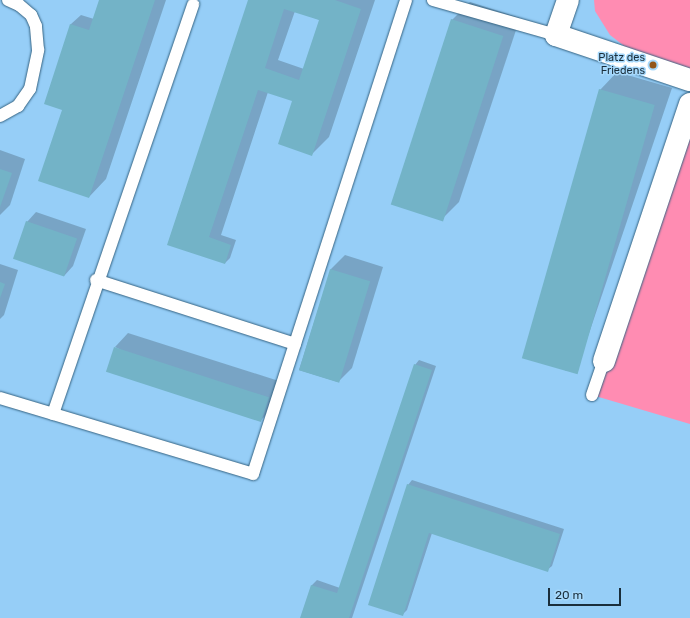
<!DOCTYPE html>
<html>
<head>
<meta charset="utf-8">
<style>
  body { margin:0 }
  #map { position:relative; width:690px; height:618px; overflow:hidden; background:#a7d9fc; font-family:Rubik,sans-serif }
  div>[style] { position:absolute }
  [style*='--x'] { left:calc(var(--x)*1px); top:calc(var(--y)*1px); width:calc(var(--w)*1px); rotate:calc(var(--a)*1deg) }
  .built>* { inset:0; background:#96cef7; transform-origin:0 0 }
  .green>* { inset:0; background:#ff8cb2 }
  .shadow>* { inset:0; background:#0003 }
  .building>* { inset:0; background:#73b3c7; transform-origin:0 0 }
  .roads { filter:drop-shadow(0 0 1px #356382) drop-shadow(0 0 1px #356382) }
  .lane>* { height:12px; margin:-6px; padding:0 6px; transform-origin:6px; border-radius:6px; background:#fff }
  .street>* { height:22px; margin:-11px; padding:0 11px; transform-origin:11px; border-radius:11px; background:#fff }
  .dots>* { width:11px; height:11px; translate:-50% -50%; box-sizing:border-box; border:2px solid #a7d9fc; border-radius:50% }
  span { translate:-50% -50%; white-space:nowrap; text-align:center; line-height:1.15; -webkit-text-stroke:3px #a7d9fc; paint-order:stroke }
  .poi-label { font-size:11px; color:#1a2e3b }
  .right { translate:-100% -50%; text-align:right }
  .scale { position:absolute; left:548px; top:588px; width:73px; height:18px; box-sizing:border-box; border:2px solid #1a2e3b; border-top:0; padding-left:5px; font-size:12px; line-height:14px; white-space:nowrap; color:#1a2e3b; -webkit-text-stroke:3px #a7d9fc; paint-order:stroke }
</style>
</head>
<body>
<div id="map">
  <div class="built">
    <div style="left:0;top:0;width:690px;height:618px"></div>
  </div>
  <div class="green">
    <div style="clip-path:polygon(594px 0,690px 0,690px 71px,632px 52px,610px 35px,595px 11px)"></div>
    <div style="clip-path:polygon(690px 104px,690px 424px,592px 395px)"></div>
  </div>
  <div class="shadow">
    <div style="clip-path:polygon(100px 0,166px 0,106px 179px,89px 197px,64px 106px,45px 103px,71px 24px,81px 15px,94px 19px)"></div>
    <div style="clip-path:polygon(evenodd,249px 0,375px 0,329px 137px,312px 154px,294px 97px,268px 92px,221px 235px,236px 240px,230px 258px,225px 263px,168px 244px,249px 0,295px 11px,320px 20px,304px 69px,278px 60px,295px 11px)"></div>
    <div style="clip-path:polygon(470px 2px,520px 18px,459px 202px,441px 220px,452px 20px)"></div>
    <div style="clip-path:polygon(617px 72px,672px 88px,582px 354px,565px 371px,600px 90px)"></div>
    <div style="clip-path:polygon(0 150px,25px 159px,10px 205px,0 215px)"></div>
    <div style="clip-path:polygon(36px 212px,86px 229px,73px 266px,64px 276px,27px 222px)"></div>
    <div style="clip-path:polygon(345px 255px,383px 267px,352px 368px,338px 382px,299px 370px,331px 269px)"></div>
    <div style="clip-path:polygon(0 264px,18px 270px,4px 315px,0 319px)"></div>
    <div style="clip-path:polygon(128px 333px,282px 382px,275px 406px,261px 420px,115px 347px)"></div>
    <div style="clip-path:polygon(419px 360px,436px 366px,352px 618px,301px 618px,312px 585px,317px 580px,340px 588px,415px 365px)"></div>
    <div style="clip-path:polygon(412px 480px,564px 529px,552px 566px,547px 570px,432px 533px,407px 610px,403px 614px,408px 485px)"></div>
  </div>
  <div class="building">
    <div style="clip-path:polygon(99px 0,155px 0,89px 198px,38px 181px,62px 110px,44px 104px,70px 24px,89px 30px)"></div>
    <div style="clip-path:polygon(evenodd,248px 0,335px 0,361px 9px,312px 156px,278px 144px,292px 101px,258px 90px,209px 237px,231px 245px,225px 264px,167px 245px,248px 0,284px 9px,319px 20px,299px 80px,265px 68px,284px 9px)"></div>
    <div style="left:451px;top:19px;width:55px;height:195px;rotate:18deg"></div>
    <div style="left:599px;top:89px;width:58px;height:280px;rotate:16deg"></div>
    <div style="clip-path:polygon(0 169px,12px 173px,0 207px)"></div>
    <div style="left:26px;top:221px;width:54px;height:40px;rotate:19deg"></div>
    <div style="left:330px;top:269px;width:42px;height:106px;rotate:17deg"></div>
    <div style="clip-path:polygon(0 282px,5px 284px,0 298px)"></div>
    <div style="left:114px;top:347px;width:163px;height:26px;rotate:18deg"></div>
    <div style="clip-path:polygon(414px 364px,432px 370px,349px 618px,300px 618px,311px 585px,337px 593px)"></div>
    <div style="clip-path:polygon(407px 484px,560px 534px,548px 572px,429px 533px,403px 616px,368px 605px)"></div>
  </div>
  <div class="roads">
    <div class="lane">
      <div style="--x:433;--y:0;--w:128;--a:15.9"></div>
      <div style="--x:0;--y:116;--w:21;--a:-29"></div>
      <div style="--x:18;--y:106;--w:21;--a:-55"></div>
      <div style="--x:30;--y:89;--w:40;--a:-78"></div>
      <div style="--x:38;--y:50;--w:24;--a:-95"></div>
      <div style="--x:36;--y:26;--w:12;--a:-114"></div>
      <div style="--x:31;--y:15;--w:16;--a:-140"></div>
      <div style="--x:19;--y:5;--w:12;--a:-156"></div>
      <div style="--x:96;--y:280;--w:209;--a:17.8"></div>
      <div style="--x:592;--y:395;--w:36;--a:-71"></div>
      <div style="--x:0;--y:398;--w:264;--a:16.7"></div>
      <div style="--x:253;--y:474;--w:498;--a:-72.1"></div>
      <div style="--x:53;--y:414;--w:433;--a:-71.1"></div>
    </div>
    <div class="street">
      <div style="--x:568;--y:0;--w:37;--a:109"></div>
      <div style="--x:556;--y:35;--w:141;--a:18.6"></div>
      <div style="--x:604;--y:361;--w:271;--a:-71.5"></div>
    </div>
  </div>
  <div class="dots">
    <div style="left:653px;top:65px;background:#93561a"></div>
  </div>
  <div class="poi-label">
    <span class="right" style="left:645px;top:65px">Platz des<br>Friedens</span>
  </div>
  <div class="scale">20 m</div>
</div>
</body>
</html>
